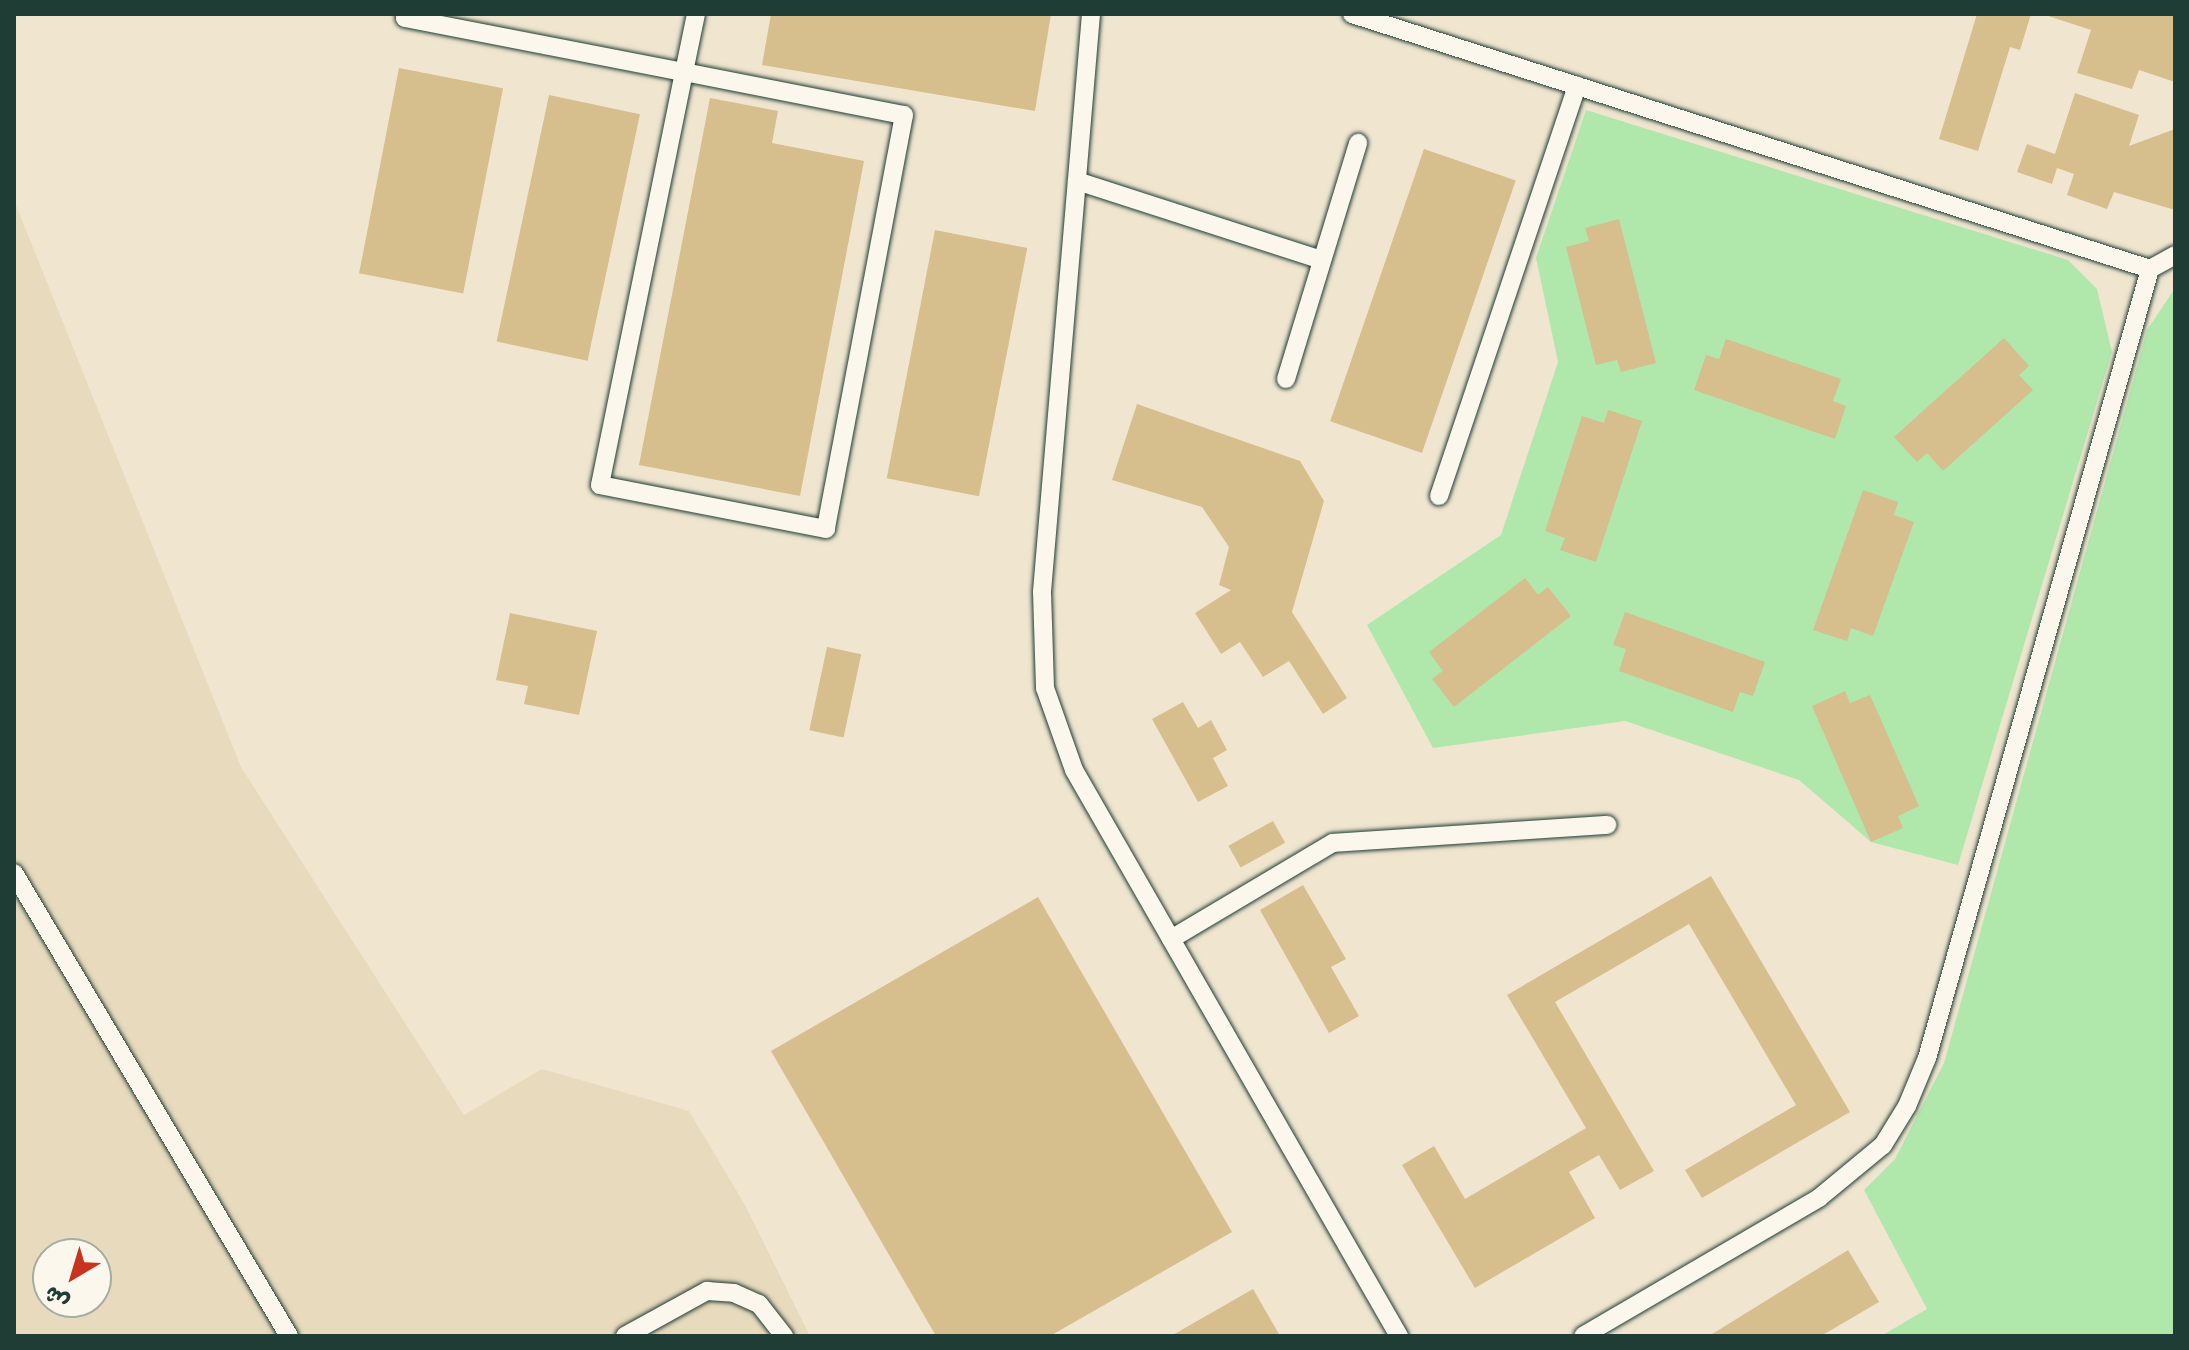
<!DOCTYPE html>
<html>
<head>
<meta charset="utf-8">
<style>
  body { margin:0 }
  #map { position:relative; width:2189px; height:1350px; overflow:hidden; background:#f0e6d0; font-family:Dekko,"Playpen Sans Arabic",sans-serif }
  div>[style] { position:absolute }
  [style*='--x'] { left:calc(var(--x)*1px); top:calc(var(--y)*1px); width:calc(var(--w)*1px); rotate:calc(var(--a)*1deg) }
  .built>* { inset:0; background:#e8dabc }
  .green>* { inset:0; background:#b0e8ac }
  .building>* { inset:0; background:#d6be8d; transform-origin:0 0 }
  .roads { filter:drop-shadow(0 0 2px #1f3d34) drop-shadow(0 0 2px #1f3d34) }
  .lane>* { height:18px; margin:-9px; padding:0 9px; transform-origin:9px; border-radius:9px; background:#fbf7ec }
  span { translate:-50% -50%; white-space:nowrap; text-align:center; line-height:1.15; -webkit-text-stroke:7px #fbf7ec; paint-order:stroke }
  .frame { position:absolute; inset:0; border:16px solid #1f3d34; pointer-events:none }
  .north { position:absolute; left:32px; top:1238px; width:80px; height:80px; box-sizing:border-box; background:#fbf7ec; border:2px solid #a3ada2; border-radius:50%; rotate:218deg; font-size:22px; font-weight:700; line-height:32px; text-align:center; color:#1f3d34 }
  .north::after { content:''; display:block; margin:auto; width:28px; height:36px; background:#c8321e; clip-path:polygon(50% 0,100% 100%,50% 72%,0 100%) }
</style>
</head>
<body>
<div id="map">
  <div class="built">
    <div style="clip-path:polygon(evenodd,14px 200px,241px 767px,464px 1115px,542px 1069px,689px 1111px,745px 1205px,810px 1336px,14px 1336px,14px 200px,48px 1254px,96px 1254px,96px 1302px,48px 1302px,48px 1254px)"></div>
  </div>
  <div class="green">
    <div style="clip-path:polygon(1586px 110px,2068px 260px,2097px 289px,2112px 352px,1958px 865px,1871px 842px,1799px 780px,1625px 721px,1433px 748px,1367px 625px,1501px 535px,1558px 362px,1536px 258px)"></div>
    <div style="clip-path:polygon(2175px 288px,2175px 1332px,2173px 1336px,1881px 1336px,1927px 1309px,1864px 1190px,1895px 1159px,1944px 1063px,2147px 330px)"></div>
  </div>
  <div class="building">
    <div style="clip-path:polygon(771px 14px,1051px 14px,1035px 111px,762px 65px)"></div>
    <div style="clip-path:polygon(1977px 14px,2031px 14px,2020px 50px,2010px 47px,1978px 151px,1939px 139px)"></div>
    <div style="clip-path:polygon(2042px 14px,2175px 14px,2175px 82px,2139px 70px,2132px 89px,2077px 73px,2091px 30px)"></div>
    <div style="left:399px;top:68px;width:106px;height:209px;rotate:11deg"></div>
    <div style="clip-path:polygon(2075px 93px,2139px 115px,2129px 146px,2175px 129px,2175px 210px,2114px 192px,2107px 209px,2067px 195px,2074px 174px,2057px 168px,2052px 184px,2017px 172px,2027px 144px,2055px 154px)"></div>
    <div style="left:549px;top:95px;width:93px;height:252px;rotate:12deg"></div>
    <div style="clip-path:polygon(710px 98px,778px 111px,772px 143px,864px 161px,800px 496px,639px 465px)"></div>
    <div style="left:1424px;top:149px;width:97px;height:288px;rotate:19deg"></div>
    <div style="clip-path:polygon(1619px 219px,1656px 363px,1621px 372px,1617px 360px,1596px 365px,1566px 247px,1589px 241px,1585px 228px)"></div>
    <div style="left:935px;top:230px;width:94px;height:253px;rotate:11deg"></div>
    <div style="clip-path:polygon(2004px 338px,2029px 366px,2019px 375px,2033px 390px,1943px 471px,1927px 453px,1917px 462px,1894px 437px)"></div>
    <div style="clip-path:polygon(1726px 339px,1841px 379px,1833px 401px,1846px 406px,1835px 439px,1694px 390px,1706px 355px,1719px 359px)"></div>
    <div style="clip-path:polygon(1137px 404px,1300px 461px,1324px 501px,1292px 612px,1347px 698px,1323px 714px,1289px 661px,1263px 677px,1240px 642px,1221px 654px,1195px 613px,1231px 590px,1219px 585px,1229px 547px,1202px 507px,1112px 480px)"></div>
    <div style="clip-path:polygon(1608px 410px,1642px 421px,1596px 562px,1560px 550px,1565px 538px,1545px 531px,1582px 416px,1604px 423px)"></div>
    <div style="clip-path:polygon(1863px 490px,1898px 502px,1894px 515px,1914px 522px,1873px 636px,1851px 628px,1847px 641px,1813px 630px)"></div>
    <div style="clip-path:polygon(1525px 578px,1538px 595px,1548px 587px,1571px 616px,1454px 707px,1432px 679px,1443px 671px,1429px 652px)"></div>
    <div style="clip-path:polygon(1625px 612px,1765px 662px,1753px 696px,1740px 692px,1733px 712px,1619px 671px,1626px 649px,1613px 645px)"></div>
    <div style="clip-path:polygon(510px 613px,597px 631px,579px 715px,524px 704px,528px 686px,496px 680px)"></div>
    <div style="left:827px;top:647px;width:35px;height:85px;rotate:12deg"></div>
    <div style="clip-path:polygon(1845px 691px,1850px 703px,1870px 695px,1919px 806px,1898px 816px,1903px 828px,1871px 842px,1812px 706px)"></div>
    <div style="clip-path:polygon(1183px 702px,1198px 728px,1211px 720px,1227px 750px,1213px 758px,1228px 786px,1198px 802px,1152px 719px)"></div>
    <div style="left:1273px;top:821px;width:25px;height:51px;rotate:61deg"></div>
    <div style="clip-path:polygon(1711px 876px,1850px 1112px,1702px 1198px,1685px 1170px,1796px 1105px,1689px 924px,1555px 1002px,1654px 1171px,1620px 1190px,1599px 1155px,1569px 1172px,1595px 1218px,1475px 1288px,1402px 1165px,1434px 1146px,1465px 1199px,1586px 1128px,1507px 995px)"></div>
    <div style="clip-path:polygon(1303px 885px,1346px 959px,1331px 967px,1359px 1016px,1329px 1033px,1260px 910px)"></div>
    <div style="clip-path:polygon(1038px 897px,1232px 1232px,1050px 1336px,936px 1336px,771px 1051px)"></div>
    <div style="clip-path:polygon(1848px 1250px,1879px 1302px,1821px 1336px,1709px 1336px)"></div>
    <div style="clip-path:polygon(1253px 1289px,1280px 1336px,1171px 1336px)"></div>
  </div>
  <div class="roads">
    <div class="lane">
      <div style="--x:405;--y:14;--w:4;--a:90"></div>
      <div style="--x:405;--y:18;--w:284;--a:11"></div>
      <div style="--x:684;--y:72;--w:224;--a:11.1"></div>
      <div style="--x:904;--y:115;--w:421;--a:100.7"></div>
      <div style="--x:826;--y:529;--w:230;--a:-169"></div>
      <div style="--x:600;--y:485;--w:421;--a:-78.5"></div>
      <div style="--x:684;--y:72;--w:59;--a:-78.3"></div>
      <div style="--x:1091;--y:14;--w:580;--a:94.85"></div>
      <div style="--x:1042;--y:592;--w:96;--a:88.2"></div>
      <div style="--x:1045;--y:688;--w:87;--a:70.5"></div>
      <div style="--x:1074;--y:770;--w:653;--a:60.14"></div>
      <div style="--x:1352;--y:14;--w:838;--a:17.72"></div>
      <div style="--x:2150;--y:269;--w:820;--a:105.78"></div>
      <div style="--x:1927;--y:1058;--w:52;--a:112.6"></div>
      <div style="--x:1907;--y:1106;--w:46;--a:121.6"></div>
      <div style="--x:1883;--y:1145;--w:83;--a:140.4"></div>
      <div style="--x:1819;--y:1198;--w:273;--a:149.7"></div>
      <div style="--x:1077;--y:181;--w:257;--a:17.9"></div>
      <div style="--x:2150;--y:269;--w:29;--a:-29"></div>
      <div style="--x:1286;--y:379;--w:247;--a:-73"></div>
      <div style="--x:1439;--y:496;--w:433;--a:-71.4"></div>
      <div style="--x:14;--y:873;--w:539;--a:59.29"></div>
      <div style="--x:1171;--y:939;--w:188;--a:-30.7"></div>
      <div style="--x:1333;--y:843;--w:275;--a:-3.8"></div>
      <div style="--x:625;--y:1336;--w:94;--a:-28.8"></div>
      <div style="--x:707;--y:1291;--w:27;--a:4"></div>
      <div style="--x:734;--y:1293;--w:27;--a:24"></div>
      <div style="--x:759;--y:1304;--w:41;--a:52"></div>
    </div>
  </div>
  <div class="frame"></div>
  <div class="north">ش</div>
</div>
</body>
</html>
